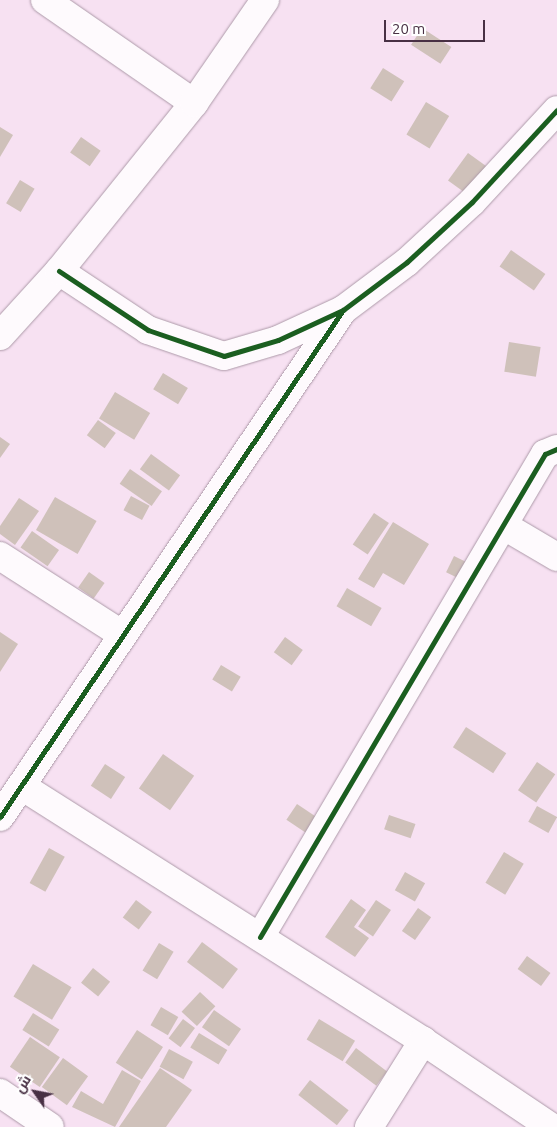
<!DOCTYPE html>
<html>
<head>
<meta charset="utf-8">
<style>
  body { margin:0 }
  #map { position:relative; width:557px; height:1127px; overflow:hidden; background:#f7e1f2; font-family:Ubuntu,Cairo,sans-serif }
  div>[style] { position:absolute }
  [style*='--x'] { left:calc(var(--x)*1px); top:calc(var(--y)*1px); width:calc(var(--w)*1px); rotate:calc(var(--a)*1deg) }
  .building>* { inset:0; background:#cfc1ba; transform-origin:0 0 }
  .roads { filter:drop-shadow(0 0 1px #ad9aa9) drop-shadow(0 0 1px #ad9aa9) }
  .minor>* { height:28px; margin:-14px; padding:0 14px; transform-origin:14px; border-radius:14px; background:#fefafd }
  .cycleway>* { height:5px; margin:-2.5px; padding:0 2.5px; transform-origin:2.5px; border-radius:2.5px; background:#1b5e20 }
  span { translate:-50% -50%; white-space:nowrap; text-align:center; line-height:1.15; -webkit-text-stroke:4px #fff; paint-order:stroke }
  .north { position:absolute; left:10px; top:1067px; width:50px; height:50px; -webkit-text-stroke:4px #fff; paint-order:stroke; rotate:303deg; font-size:14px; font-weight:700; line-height:20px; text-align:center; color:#483044 }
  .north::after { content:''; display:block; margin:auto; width:18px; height:22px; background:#483044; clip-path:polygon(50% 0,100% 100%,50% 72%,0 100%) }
  .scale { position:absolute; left:384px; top:20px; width:101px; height:22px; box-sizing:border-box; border:2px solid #483044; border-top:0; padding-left:6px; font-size:15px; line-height:18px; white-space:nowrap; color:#483044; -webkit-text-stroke:4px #fff; paint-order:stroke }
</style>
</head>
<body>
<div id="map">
  <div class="building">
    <div style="left:422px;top:28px;width:35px;height:20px;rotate:33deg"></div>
    <div style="left:383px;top:68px;width:25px;height:24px;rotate:32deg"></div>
    <div style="left:426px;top:102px;width:27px;height:38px;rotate:31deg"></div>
    <div style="clip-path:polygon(0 127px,13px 135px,0 157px)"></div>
    <div style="left:81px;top:137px;width:24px;height:19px;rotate:35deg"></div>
    <div style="left:468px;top:153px;width:24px;height:34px;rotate:36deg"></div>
    <div style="left:20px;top:180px;width:17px;height:27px;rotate:31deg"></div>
    <div style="left:511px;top:250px;width:42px;height:20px;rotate:35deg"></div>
    <div style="left:509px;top:342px;width:32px;height:30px;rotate:9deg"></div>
    <div style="left:163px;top:373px;width:29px;height:19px;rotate:31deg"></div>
    <div style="left:115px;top:392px;width:41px;height:31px;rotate:31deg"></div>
    <div style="left:98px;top:420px;width:22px;height:19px;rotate:36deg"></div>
    <div style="clip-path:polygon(0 437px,10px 444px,0 458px)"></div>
    <div style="left:151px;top:454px;width:36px;height:19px;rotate:36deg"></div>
    <div style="left:130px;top:469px;width:39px;height:18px;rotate:35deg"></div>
    <div style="left:131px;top:496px;width:21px;height:16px;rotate:28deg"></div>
    <div style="left:55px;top:497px;width:48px;height:38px;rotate:30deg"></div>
    <div style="clip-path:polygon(19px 498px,39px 511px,15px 545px,0 534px,0 526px)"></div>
    <div style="left:374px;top:513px;width:18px;height:38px;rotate:34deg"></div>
    <div style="clip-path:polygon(393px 522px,429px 544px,404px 585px,383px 573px,374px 588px,358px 579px)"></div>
    <div style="left:32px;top:531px;width:33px;height:20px;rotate:35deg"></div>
    <div style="left:454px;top:556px;width:25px;height:18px;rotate:26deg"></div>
    <div style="left:89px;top:572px;width:19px;height:19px;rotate:35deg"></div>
    <div style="left:347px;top:588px;width:40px;height:21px;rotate:30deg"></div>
    <div style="clip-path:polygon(0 632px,18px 644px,0 672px)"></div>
    <div style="left:285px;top:637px;width:22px;height:19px;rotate:36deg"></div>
    <div style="left:221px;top:665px;width:23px;height:17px;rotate:31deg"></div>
    <div style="left:466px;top:727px;width:48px;height:24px;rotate:33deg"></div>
    <div style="left:163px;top:754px;width:38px;height:42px;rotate:35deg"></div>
    <div style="left:537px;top:762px;width:22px;height:34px;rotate:34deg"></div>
    <div style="left:105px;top:764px;width:24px;height:26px;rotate:33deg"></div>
    <div style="left:297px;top:804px;width:23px;height:19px;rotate:34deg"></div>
    <div style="left:537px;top:806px;width:23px;height:18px;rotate:29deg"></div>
    <div style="left:389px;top:815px;width:28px;height:15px;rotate:19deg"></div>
    <div style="left:49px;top:848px;width:18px;height:40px;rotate:29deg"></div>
    <div style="left:504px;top:852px;width:23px;height:36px;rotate:31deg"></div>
    <div style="left:405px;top:872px;width:23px;height:21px;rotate:29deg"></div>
    <div style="clip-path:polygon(351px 899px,366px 910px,354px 927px,369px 938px,355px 957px,325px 937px)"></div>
    <div style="left:136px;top:900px;width:20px;height:22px;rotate:37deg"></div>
    <div style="left:376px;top:900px;width:18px;height:32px;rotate:34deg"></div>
    <div style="left:418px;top:908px;width:16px;height:28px;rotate:35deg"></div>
    <div style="left:202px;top:942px;width:45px;height:25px;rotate:37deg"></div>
    <div style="left:159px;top:943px;width:17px;height:32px;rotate:31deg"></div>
    <div style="left:527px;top:956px;width:29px;height:16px;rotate:36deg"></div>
    <div style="left:33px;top:964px;width:45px;height:38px;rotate:31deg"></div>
    <div style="left:93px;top:968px;width:22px;height:19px;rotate:39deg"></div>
    <div style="left:200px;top:992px;width:21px;height:27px;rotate:43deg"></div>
    <div style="left:161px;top:1007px;width:20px;height:21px;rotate:30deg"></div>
    <div style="left:214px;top:1010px;width:33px;height:21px;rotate:35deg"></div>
    <div style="left:33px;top:1013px;width:31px;height:20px;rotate:32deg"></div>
    <div style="left:183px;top:1019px;width:15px;height:24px;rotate:37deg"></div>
    <div style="left:319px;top:1019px;width:42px;height:24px;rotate:31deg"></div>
    <div style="left:137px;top:1030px;width:31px;height:39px;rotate:33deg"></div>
    <div style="left:199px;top:1033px;width:33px;height:17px;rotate:31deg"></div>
    <div style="left:30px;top:1037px;width:36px;height:36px;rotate:34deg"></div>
    <div style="left:356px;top:1048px;width:39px;height:18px;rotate:37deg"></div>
    <div style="left:169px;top:1049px;width:27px;height:20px;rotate:28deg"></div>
    <div style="left:63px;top:1058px;width:31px;height:36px;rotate:36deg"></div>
    <div style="clip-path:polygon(160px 1068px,192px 1090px,166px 1127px,119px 1127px)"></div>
    <div style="clip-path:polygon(122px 1070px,141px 1081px,115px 1127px,72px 1107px,81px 1091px,103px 1104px)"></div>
    <div style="left:310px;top:1080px;width:49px;height:19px;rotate:38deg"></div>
  </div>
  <div class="roads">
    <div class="minor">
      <div style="--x:45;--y:0;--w:181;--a:34.7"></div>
      <div style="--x:59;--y:271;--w:107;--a:33.5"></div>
      <div style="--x:148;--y:330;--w:80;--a:18.9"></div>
      <div style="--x:224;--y:356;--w:56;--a:-16.5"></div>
      <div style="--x:278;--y:340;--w:72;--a:-24.8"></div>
      <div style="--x:343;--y:310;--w:80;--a:-36.9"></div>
      <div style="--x:407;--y:262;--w:88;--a:-42.7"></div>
      <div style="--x:472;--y:202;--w:125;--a:-47.3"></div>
      <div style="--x:0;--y:336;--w:88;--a:-47.8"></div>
      <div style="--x:59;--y:271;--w:216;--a:-51.2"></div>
      <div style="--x:194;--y:103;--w:125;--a:-55.4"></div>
      <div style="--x:506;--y:527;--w:59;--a:30.5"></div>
      <div style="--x:0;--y:556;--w:146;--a:32.7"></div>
      <div style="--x:23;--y:787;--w:474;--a:32.4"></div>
      <div style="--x:0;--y:817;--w:612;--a:-55.92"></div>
      <div style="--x:260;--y:937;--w:561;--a:-59.46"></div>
      <div style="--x:545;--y:454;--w:13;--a:-23"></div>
      <div style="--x:0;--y:1093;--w:60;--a:34.2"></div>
      <div style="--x:369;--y:1127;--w:102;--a:-57.9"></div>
      <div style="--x:423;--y:1041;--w:154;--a:33.9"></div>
    </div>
  </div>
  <div class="cycleway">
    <div style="--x:59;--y:271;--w:107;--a:33.5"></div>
    <div style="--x:148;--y:330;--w:80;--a:18.9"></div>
    <div style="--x:224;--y:356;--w:56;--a:-16.5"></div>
    <div style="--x:278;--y:340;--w:72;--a:-24.8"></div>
    <div style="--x:343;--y:310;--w:80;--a:-36.9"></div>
    <div style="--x:407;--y:262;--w:88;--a:-42.7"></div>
    <div style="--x:472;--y:202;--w:125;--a:-47.3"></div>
    <div style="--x:0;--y:817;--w:612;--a:-55.92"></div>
    <div style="--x:260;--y:937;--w:561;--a:-59.46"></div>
    <div style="--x:545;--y:454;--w:13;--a:-23"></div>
  </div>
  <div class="north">ش</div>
  <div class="scale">20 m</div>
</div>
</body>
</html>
